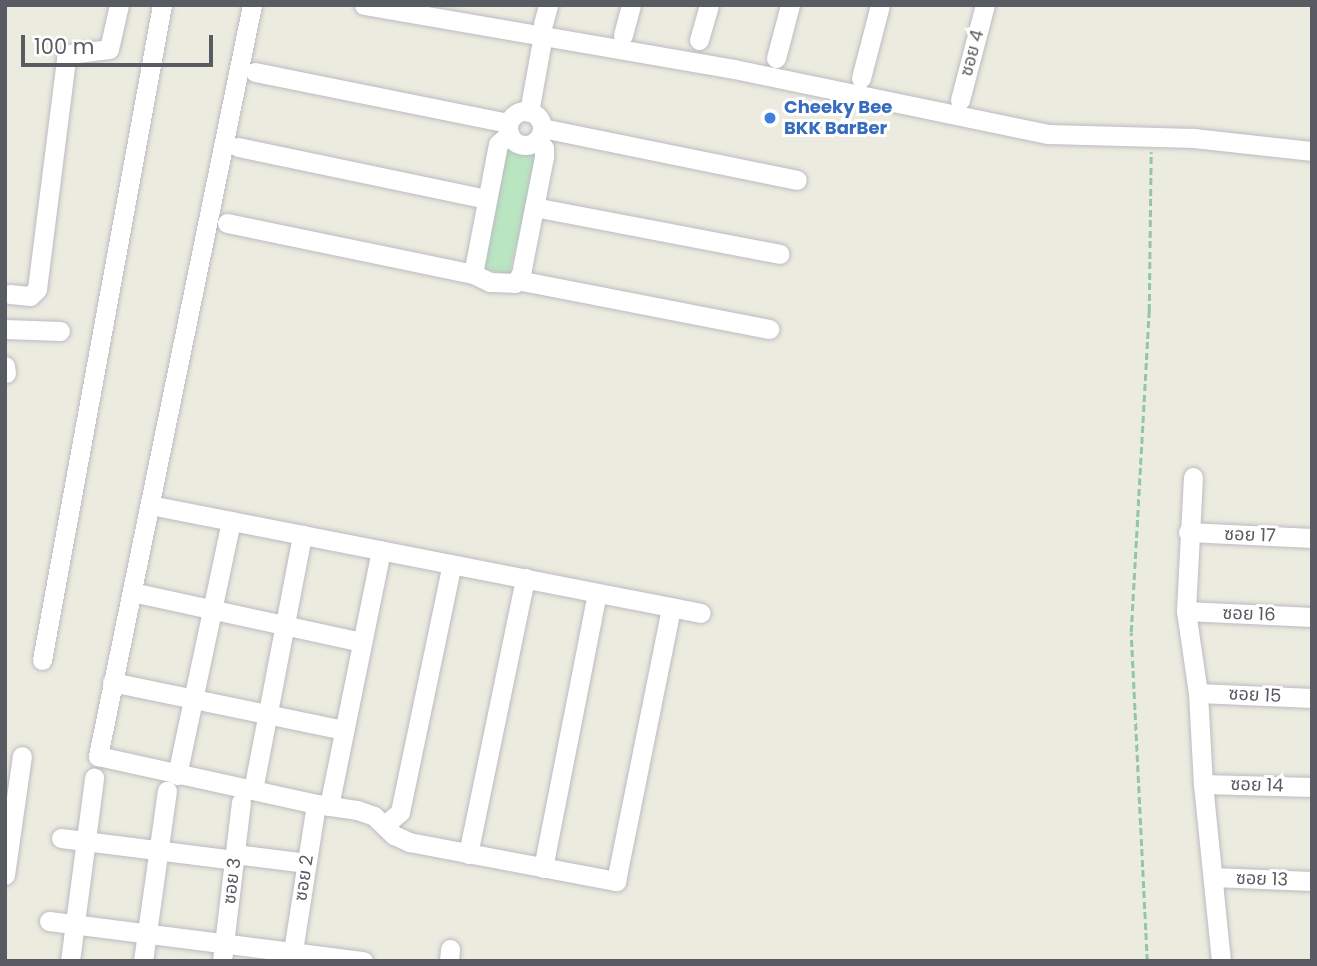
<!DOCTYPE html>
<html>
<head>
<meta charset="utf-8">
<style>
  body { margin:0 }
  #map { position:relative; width:1317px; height:966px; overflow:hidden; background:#ecebdf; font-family:Poppins,"Noto Sans Thai",sans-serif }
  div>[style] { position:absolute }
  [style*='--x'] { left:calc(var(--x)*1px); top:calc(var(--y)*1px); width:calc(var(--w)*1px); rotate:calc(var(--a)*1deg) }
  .green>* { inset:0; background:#bae5c1; transform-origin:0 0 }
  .path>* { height:2.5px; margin-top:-1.25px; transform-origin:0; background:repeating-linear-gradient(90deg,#93c6a9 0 7px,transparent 0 10.5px) }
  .roads { filter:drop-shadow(0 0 2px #babbc2) drop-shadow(0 0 2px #babbc2) }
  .minor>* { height:19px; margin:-9.5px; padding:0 9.5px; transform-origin:9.5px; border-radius:9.5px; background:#fff }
  .minor>.ring { margin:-9.5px; padding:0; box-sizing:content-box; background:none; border:19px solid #fff; border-radius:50% }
  .dots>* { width:19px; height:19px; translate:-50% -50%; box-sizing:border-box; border:4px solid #fff; border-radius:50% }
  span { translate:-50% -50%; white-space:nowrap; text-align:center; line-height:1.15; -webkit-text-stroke:6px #fff; paint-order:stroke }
  .street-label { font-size:18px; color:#585b61 }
  .shop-label { font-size:18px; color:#366cbe; font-weight:700 }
  .left { translate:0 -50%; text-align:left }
  .frame { position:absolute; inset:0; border:7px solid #585b61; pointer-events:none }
  .scale { position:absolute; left:21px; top:35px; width:192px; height:32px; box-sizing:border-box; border:4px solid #585b61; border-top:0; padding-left:9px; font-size:21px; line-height:24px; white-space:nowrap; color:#585b61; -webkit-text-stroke:5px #fff; paint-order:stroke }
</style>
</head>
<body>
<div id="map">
  <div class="green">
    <div style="left:506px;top:147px;width:32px;height:124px;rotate:13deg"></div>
  </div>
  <div class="path">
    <div style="--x:1147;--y:961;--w:329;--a:-92.8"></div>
    <div style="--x:1131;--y:632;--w:322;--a:-86.8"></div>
    <div style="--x:1149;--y:311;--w:159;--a:-89.3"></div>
  </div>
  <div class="roads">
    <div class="minor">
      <div style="--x:252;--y:5;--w:767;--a:101.59"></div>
      <div style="--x:98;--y:756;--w:223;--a:12.4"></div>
      <div style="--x:316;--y:804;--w:41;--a:8.3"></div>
      <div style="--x:357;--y:810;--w:18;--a:19"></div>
      <div style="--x:374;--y:816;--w:28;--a:44"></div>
      <div style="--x:394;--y:835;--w:17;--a:25"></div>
      <div style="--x:409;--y:842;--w:211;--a:10.7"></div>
      <div style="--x:616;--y:881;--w:279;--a:-78.6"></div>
      <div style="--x:364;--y:5;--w:375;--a:9.8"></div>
      <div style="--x:734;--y:69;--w:321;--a:11.7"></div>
      <div style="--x:1048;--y:134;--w:146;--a:1.6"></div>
      <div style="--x:1194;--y:138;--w:119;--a:6.3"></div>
      <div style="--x:543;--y:24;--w:20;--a:-75"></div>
      <div style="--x:623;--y:35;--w:31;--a:-75"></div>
      <div style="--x:699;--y:40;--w:36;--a:-74"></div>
      <div style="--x:776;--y:58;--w:55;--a:-75.2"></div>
      <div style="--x:255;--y:72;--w:258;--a:11.4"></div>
      <div style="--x:861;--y:78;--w:75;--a:-75.4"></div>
      <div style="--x:960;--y:100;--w:98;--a:-75.3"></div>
      <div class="ring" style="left:508px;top:111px;width:15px;height:15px"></div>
      <div style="--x:529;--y:112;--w:78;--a:-79.7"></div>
      <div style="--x:542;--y:128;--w:260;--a:11.5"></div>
      <div style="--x:238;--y:147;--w:254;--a:11.8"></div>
      <div style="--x:534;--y:207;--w:250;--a:10.8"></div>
      <div style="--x:227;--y:223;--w:251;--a:11.7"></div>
      <div style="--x:473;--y:274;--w:19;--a:25"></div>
      <div style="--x:490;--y:282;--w:25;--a:2"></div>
      <div style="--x:515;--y:283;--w:11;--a:-56"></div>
      <div style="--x:521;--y:274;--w:119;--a:-78.9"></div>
      <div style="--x:544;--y:157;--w:9;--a:-90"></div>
      <div style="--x:544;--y:148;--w:11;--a:-139"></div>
      <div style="--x:473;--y:274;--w:132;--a:-79.1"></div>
      <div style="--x:498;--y:144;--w:15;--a:-42"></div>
      <div style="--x:517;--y:280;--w:257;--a:11"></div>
      <div style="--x:10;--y:294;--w:20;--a:6"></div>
      <div style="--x:30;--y:296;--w:10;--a:-45"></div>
      <div style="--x:37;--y:289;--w:233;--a:-82.8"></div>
      <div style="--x:66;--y:58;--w:5;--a:-53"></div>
      <div style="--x:69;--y:54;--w:40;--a:-7.1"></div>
      <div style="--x:109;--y:49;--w:45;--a:-77.2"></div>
      <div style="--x:5;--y:329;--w:55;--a:2.1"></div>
      <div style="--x:5;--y:366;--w:7;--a:82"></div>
      <div style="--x:1193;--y:477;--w:134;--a:93"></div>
      <div style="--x:1186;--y:611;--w:83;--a:81.7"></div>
      <div style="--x:1198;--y:693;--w:91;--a:86.9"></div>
      <div style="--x:1203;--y:784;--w:178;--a:84.2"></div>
      <div style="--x:150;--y:505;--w:561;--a:11.09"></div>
      <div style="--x:1188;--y:532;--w:124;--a:2.8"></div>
      <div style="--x:132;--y:592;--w:235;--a:12.3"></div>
      <div style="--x:1186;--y:611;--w:126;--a:2.7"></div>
      <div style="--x:42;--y:660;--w:666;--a:-79.62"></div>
      <div style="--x:112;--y:682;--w:237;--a:11.7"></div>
      <div style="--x:1198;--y:693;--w:114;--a:2.5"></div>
      <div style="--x:177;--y:775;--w:260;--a:-78"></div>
      <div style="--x:1203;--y:784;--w:109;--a:1.6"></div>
      <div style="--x:253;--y:790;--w:260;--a:-79.1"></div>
      <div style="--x:329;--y:806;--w:261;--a:-78.5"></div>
      <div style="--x:385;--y:825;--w:20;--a:-41"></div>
      <div style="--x:400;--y:812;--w:253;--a:-78.2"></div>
      <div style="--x:61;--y:838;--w:174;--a:7.2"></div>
      <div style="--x:235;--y:854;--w:72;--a:7.2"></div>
      <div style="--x:468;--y:854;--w:282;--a:-78.3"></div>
      <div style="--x:543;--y:868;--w:280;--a:-78.9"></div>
      <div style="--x:5;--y:875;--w:120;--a:-81.9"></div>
      <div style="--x:1213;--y:877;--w:99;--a:2.3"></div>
      <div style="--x:49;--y:921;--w:317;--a:7.3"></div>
      <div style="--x:293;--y:951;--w:149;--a:-81.1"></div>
      <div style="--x:70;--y:961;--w:185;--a:-82.5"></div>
      <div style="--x:143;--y:961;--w:172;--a:-82"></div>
      <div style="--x:222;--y:961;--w:160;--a:-83.2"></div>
      <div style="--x:449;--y:961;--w:12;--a:-85"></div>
    </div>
  </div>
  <div class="dots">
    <div style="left:770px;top:118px;background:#3f7fe0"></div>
  </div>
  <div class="street-label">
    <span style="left:972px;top:53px;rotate:-75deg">ซอย 4</span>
    <span style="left:1250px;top:535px;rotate:2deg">ซอย 17</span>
    <span style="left:1249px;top:614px;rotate:2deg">ซอย 16</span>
    <span style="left:1255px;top:695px;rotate:3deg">ซอย 15</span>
    <span style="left:1257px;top:785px;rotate:2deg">ซอย 14</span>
    <span style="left:304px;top:878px;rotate:-81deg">ซอย 2</span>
    <span style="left:1262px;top:879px;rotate:2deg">ซอย 13</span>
    <span style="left:232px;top:881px;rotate:-83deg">ซอย 3</span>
  </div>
  <div class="shop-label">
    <span class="left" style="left:784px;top:118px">Cheeky Bee<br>BKK BarBer</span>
  </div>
  <div class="frame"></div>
  <div class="scale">100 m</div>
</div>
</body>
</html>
